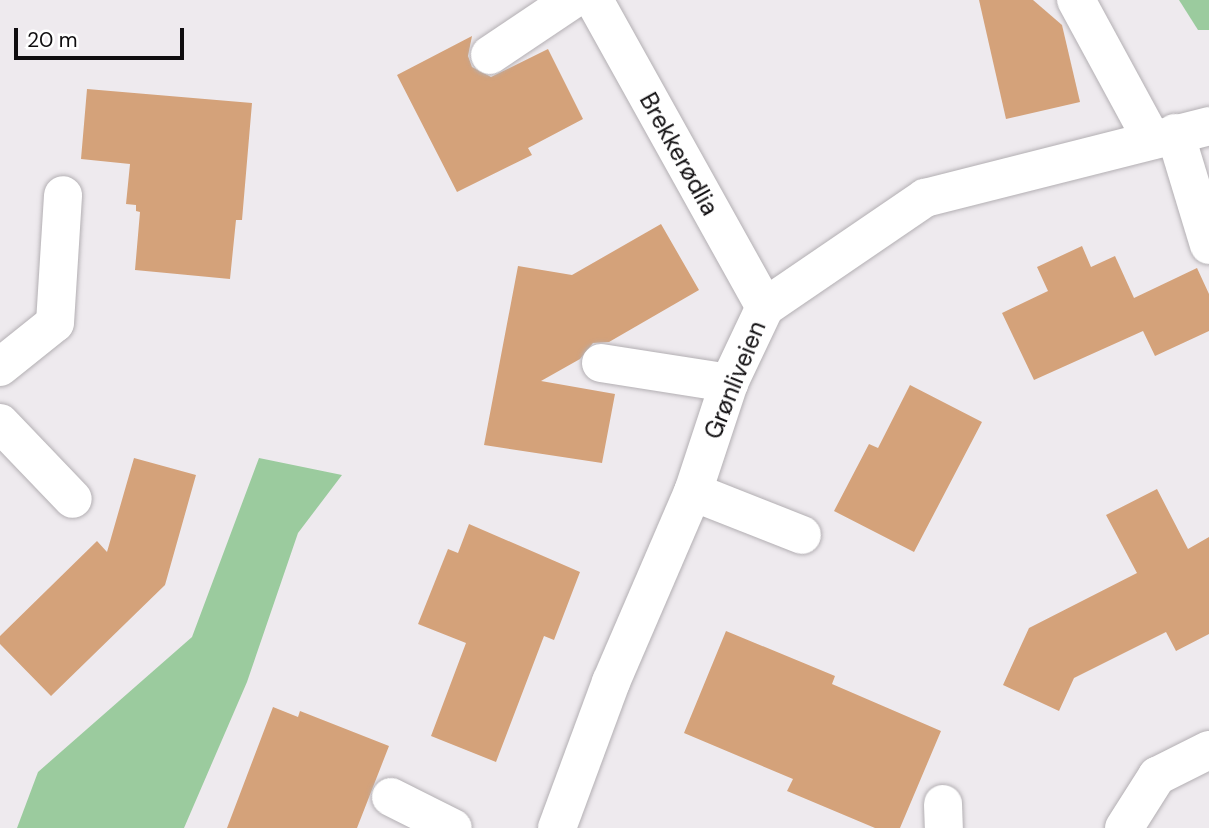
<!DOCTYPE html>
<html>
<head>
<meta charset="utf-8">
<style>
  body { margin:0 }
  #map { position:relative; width:1209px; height:828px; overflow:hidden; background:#eeeaee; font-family:"DM Sans",sans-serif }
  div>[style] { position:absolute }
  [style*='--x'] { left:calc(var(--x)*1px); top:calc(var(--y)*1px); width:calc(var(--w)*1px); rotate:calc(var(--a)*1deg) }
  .forest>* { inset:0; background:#9bcb9e }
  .building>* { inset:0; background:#d4a27a }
  .roads { filter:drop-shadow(0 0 2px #b3afb3) drop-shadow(0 0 2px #b3afb3) }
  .minor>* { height:38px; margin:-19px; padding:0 19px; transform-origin:19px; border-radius:19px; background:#fff }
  span { translate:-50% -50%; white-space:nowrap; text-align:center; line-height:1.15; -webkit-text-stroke:5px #fff; paint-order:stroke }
  .street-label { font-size:24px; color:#0f0d0f }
  .scale { position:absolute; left:14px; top:28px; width:170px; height:32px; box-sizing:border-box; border:4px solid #0f0d0f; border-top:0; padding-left:9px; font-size:21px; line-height:24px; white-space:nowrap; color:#0f0d0f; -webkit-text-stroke:5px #fff; paint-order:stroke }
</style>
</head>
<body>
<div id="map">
  <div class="forest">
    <div style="clip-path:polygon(1179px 0,1209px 0,1209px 30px,1198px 30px)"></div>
    <div style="clip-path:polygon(259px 458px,342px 475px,298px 533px,247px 682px,184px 828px,17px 828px,38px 772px,192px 637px)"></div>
  </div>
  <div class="building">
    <div style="clip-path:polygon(979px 0,1033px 0,1062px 25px,1080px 102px,1006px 119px)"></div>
    <div style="clip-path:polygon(472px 36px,468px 56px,472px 67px,491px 77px,548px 49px,583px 119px,528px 148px,532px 155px,457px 192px,397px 75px)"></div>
    <div style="clip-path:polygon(87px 89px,252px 103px,242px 220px,236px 220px,230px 279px,135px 270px,140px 212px,136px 211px,136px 205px,126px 204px,130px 164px,81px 159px)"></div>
    <div style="clip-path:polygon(661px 224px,699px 290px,609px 342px,593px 343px,580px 359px,541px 381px,615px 394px,602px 463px,484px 445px,518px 266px,572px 275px)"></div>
    <div style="clip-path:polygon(1082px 246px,1091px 267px,1115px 256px,1134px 298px,1197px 268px,1209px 294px,1209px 331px,1155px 356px,1143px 331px,1034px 380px,1002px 313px,1048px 291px,1037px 267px)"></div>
    <div style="clip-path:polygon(910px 385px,982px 422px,914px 552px,834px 511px,869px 444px,878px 448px)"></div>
    <div style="clip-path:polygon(134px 458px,196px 475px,165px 585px,51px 696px,0 644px,0 636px,97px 541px,107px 552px)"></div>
    <div style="clip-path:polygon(1157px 489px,1188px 549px,1209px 537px,1209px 634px,1176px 651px,1166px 632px,1074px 678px,1059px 711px,1003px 685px,1029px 628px,1137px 573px,1106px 515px)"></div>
    <div style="clip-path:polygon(469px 524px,580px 572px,554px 640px,544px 636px,496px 762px,431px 736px,466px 643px,418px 624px,448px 549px,458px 553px)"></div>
    <div style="clip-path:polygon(726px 631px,835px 676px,832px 684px,941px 731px,900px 828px,875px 828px,787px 791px,793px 779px,684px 733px)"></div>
    <div style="clip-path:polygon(273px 707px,298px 717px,300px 711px,389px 746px,357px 828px,227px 828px)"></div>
  </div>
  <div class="roads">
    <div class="minor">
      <div style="--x:594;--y:0;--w:351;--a:60.9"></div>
      <div style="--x:1076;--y:0;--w:157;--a:61.5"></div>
      <div style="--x:490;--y:55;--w:99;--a:-33.9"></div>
      <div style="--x:1175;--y:133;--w:117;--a:73.1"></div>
      <div style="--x:601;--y:363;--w:130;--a:8.9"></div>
      <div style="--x:0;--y:367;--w:70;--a:-38.7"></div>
      <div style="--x:55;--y:323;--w:128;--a:-86.4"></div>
      <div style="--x:0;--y:423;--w:105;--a:46.2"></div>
      <div style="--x:693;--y:492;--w:117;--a:21.5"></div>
      <div style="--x:391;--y:797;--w:69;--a:26.6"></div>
      <div style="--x:943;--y:804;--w:24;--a:88"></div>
      <div style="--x:557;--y:828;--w:156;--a:-69.7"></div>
      <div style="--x:611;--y:682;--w:207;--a:-66.7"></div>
      <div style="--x:693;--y:492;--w:115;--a:-71.7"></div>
      <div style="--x:729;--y:383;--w:84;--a:-64.7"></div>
      <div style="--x:765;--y:307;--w:194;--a:-34.3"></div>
      <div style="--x:925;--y:198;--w:293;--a:-14.2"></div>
      <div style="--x:1124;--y:828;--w:62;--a:-57.6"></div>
      <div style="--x:1157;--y:776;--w:58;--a:-26.6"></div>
    </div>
  </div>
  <div class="street-label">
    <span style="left:679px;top:154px;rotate:61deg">Brekkerødlia</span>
    <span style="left:735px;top:380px;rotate:-68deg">Grønliveien</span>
  </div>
  <div class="scale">20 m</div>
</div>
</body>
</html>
